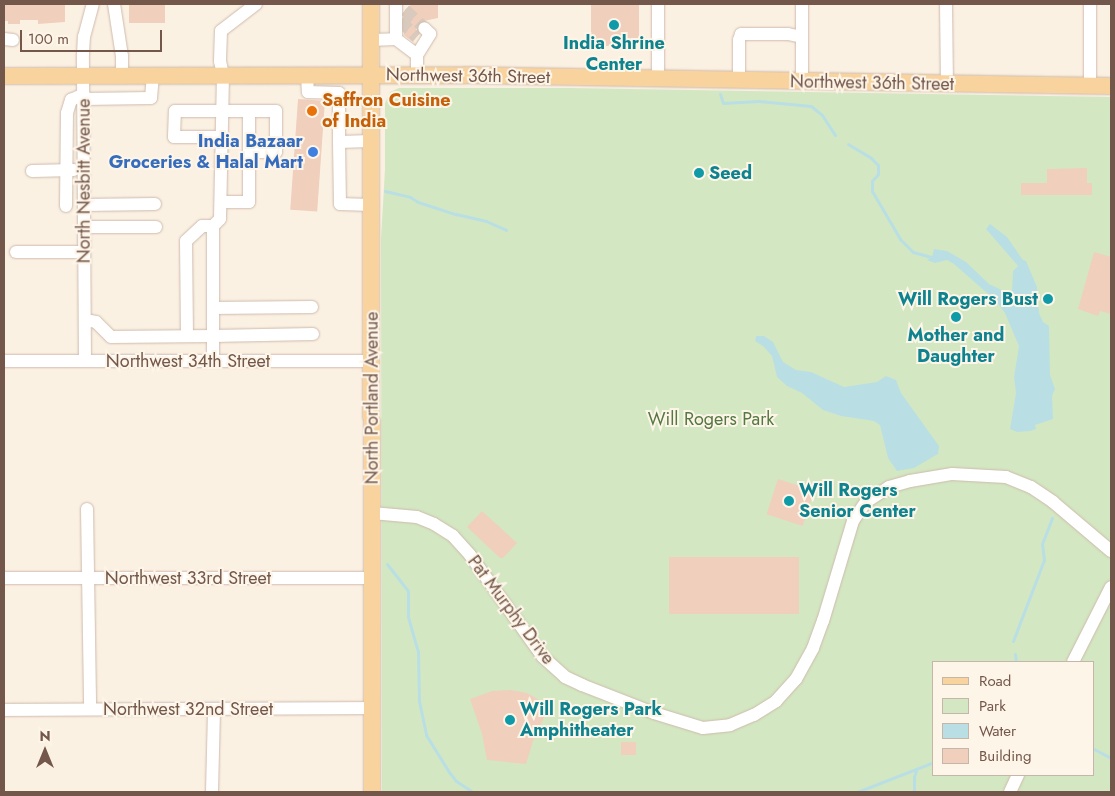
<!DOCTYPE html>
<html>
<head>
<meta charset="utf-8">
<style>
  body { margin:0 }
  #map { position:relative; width:1115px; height:796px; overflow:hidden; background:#fbf1e3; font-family:Jost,sans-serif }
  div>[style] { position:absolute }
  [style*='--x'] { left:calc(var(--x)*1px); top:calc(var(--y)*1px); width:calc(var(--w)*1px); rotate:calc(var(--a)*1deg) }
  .green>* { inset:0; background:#d3e8c2 }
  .water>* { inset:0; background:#b9dfe4 }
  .stream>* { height:3px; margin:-1.5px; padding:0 1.5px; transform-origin:1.5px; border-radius:1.5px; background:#b9dfe4 }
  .building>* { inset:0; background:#f0cfbc; transform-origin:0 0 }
  .minor-tunnel>* { height:12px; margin-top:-6px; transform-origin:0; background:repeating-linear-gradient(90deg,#d9cabd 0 12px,transparent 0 18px) }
  .roads { filter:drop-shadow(0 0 1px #cebbad) drop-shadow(0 0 1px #cebbad) }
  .minor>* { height:12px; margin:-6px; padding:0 6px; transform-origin:6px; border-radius:6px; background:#fff }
  .major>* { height:16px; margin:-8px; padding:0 8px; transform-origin:8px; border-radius:8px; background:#f8d39d }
  .dots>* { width:14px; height:14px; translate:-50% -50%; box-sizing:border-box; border:2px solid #fef5e9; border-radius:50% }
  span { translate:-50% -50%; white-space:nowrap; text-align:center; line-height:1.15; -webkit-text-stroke:4px #fef5e9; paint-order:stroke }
  .culture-label { font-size:18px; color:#0d838f; font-weight:700 }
  .left { translate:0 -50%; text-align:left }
  .right { translate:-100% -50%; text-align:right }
  .street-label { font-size:18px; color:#73574a }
  .food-label { font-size:18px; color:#c56008; font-weight:700 }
  .shop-label { font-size:18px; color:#366cbe; font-weight:700 }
  .park-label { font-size:18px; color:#547842 }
  .frame { position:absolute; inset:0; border:5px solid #73574a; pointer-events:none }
  .legend { position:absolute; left:932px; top:661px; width:162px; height:115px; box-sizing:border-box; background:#fef5e9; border:1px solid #c6b6a9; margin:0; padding:6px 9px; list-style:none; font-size:15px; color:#73574a }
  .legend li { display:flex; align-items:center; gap:10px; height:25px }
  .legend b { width:25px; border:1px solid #c6b6a9 }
  .north { position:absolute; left:20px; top:726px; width:50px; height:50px; -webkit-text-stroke:4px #fef5e9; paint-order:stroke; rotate:0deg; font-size:14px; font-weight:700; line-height:20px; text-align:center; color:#73574a }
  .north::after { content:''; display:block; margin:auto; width:18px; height:22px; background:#73574a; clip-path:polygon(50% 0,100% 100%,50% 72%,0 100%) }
  .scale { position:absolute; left:20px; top:30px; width:142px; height:22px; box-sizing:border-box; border:2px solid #73574a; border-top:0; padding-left:6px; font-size:15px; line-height:18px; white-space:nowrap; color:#73574a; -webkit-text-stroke:4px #fef5e9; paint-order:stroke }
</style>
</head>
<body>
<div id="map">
  <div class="green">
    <div style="clip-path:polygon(evenodd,399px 88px,569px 88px,1111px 97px,1111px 792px,382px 792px,381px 239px,385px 169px,385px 103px,390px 92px,399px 88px,934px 662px,1094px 662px,1094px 775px,934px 775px,934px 662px)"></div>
  </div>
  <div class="water">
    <div style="clip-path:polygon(990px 224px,1007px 237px,1023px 260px,1026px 261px,1037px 287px,1039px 313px,1043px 322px,1049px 326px,1050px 375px,1055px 389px,1052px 396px,1053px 419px,1035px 425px,1036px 429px,1030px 431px,1017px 432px,1010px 429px,1016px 393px,1014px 377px,1019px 346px,1005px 313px,995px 300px,954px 264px,947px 260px,935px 263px,927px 260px,932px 257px,934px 249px,947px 251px,966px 262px,989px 284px,1006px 292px,1012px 291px,1013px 271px,1018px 266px,986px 229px)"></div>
    <div style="clip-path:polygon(756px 336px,764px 336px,773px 342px,783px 362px,796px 370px,811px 372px,844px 387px,877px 382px,886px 376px,896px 380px,901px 393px,939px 446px,938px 454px,914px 468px,897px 471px,888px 458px,880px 425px,874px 421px,841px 416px,823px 410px,802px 393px,787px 386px,777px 377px,772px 356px,763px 346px,755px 341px)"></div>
  </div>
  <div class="stream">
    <div style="--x:720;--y:94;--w:9;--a:72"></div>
    <div style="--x:723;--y:103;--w:36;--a:-3"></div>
    <div style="--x:759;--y:101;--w:52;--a:5.5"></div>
    <div style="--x:811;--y:106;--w:14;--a:39"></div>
    <div style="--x:822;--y:115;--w:24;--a:57"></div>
    <div style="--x:848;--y:144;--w:27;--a:31"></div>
    <div style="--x:871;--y:158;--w:10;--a:45"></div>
    <div style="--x:878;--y:165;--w:9;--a:90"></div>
    <div style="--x:878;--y:174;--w:9;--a:131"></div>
    <div style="--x:872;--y:181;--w:10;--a:90"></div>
    <div style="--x:872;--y:191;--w:56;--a:59.7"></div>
    <div style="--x:900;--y:239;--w:18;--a:45"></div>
    <div style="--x:913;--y:252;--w:20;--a:15"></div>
    <div style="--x:385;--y:191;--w:26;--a:13"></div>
    <div style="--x:410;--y:197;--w:9;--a:32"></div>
    <div style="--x:418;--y:202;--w:40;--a:18"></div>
    <div style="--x:456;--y:214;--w:31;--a:13"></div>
    <div style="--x:486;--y:221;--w:22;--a:24"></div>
    <div style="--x:387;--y:564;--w:34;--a:52"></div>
    <div style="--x:408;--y:591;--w:26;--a:90"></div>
    <div style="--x:408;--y:617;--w:35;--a:74"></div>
    <div style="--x:418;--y:651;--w:50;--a:88.9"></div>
    <div style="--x:419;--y:701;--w:35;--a:78"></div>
    <div style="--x:426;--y:735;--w:44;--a:58.1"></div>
    <div style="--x:449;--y:772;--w:11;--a:52"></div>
    <div style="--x:456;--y:781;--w:20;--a:33"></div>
    <div style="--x:1013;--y:641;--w:87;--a:-69.1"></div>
    <div style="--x:1044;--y:560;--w:16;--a:-97"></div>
    <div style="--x:1042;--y:544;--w:28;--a:-69"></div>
    <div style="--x:1015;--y:654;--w:8;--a:83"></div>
    <div style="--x:1094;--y:749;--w:19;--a:28"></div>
    <div style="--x:480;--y:792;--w:7;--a:0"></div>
    <div style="--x:857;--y:792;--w:83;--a:-21.3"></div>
    <div style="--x:914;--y:792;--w:15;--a:-90"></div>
    <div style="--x:914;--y:777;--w:6;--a:-72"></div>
  </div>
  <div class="building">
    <div style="clip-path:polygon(4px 4px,65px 4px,65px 22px,38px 24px,38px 20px,20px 20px,20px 24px,8px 24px,8px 21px,4px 21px)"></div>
    <div style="left:129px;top:4px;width:36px;height:19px"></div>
    <div style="clip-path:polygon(412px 4px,438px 4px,438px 18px,419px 22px,416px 30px,419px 34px,413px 42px,404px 35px,404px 11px)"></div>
    <div style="left:591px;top:4px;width:48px;height:42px"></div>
    <div style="left:298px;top:99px;width:27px;height:111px;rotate:4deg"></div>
    <div style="clip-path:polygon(1087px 168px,1087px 183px,1092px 183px,1092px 195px,1021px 195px,1021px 183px,1047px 183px,1047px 169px)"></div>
    <div style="clip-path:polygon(1094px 252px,1111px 257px,1111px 314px,1100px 311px,1098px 316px,1078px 309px)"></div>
    <div style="left:778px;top:479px;width:38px;height:37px;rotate:18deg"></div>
    <div style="clip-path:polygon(482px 511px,517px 543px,503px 558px,500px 558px,467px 527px)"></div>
    <div style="left:669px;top:557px;width:130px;height:57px"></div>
    <div style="clip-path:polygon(511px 690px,527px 693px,550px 706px,534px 738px,526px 764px,487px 760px,482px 734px,470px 699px,492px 691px)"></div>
    <div style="left:621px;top:742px;width:15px;height:13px"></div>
  </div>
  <div class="minor-tunnel">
    <div style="--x:405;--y:10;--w:26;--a:43"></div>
    <div style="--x:400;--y:21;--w:23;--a:43"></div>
  </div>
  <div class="roads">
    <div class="minor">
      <div style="--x:114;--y:4;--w:53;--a:81.3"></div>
      <div style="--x:122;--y:56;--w:19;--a:90"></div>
      <div style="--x:256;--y:4;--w:44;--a:142.4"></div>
      <div style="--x:221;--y:31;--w:30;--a:92"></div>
      <div style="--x:220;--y:61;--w:14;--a:78"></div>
      <div style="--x:223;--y:75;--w:144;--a:91.2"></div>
      <div style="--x:220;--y:219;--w:10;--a:135"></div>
      <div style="--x:213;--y:226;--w:110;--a:90"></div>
      <div style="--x:213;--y:336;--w:100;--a:-1.1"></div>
      <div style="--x:658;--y:4;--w:75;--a:90"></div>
      <div style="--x:802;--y:4;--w:78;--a:90"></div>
      <div style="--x:946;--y:4;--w:80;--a:89.3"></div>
      <div style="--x:1090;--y:4;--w:82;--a:90"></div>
      <div style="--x:4;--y:39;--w:9;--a:6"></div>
      <div style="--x:396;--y:39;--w:26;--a:37"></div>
      <div style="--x:371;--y:40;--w:25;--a:-2"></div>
      <div style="--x:396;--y:39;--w:35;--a:-90"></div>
      <div style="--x:307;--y:75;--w:17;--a:87"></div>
      <div style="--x:308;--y:92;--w:31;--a:2"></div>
      <div style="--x:339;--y:93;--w:49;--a:90"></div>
      <div style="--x:339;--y:142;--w:32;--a:-2"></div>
      <div style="--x:417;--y:75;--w:20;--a:-90"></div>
      <div style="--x:417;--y:55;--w:25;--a:-58"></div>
      <div style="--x:430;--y:34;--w:8;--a:-135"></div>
      <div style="--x:739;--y:81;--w:41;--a:-90"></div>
      <div style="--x:739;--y:40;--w:6;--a:-72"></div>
      <div style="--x:741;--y:34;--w:47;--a:0"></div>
      <div style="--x:788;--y:34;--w:14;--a:12"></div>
      <div style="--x:84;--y:99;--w:67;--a:-0.9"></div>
      <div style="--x:151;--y:98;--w:23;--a:-85"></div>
      <div style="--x:222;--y:137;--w:48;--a:180"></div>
      <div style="--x:174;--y:137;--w:26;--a:-88"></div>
      <div style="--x:175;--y:111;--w:101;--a:0"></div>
      <div style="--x:276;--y:111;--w:41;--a:90"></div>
      <div style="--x:276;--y:152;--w:27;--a:180"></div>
      <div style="--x:249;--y:152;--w:41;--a:-90"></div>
      <div style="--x:339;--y:142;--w:62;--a:89.1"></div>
      <div style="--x:340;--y:204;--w:31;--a:2"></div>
      <div style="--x:32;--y:171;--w:42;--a:-1.4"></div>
      <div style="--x:221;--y:202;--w:28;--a:0"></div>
      <div style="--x:249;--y:202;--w:50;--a:-90"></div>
      <div style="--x:84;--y:205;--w:71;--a:-0.8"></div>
      <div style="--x:66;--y:206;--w:93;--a:-89.4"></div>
      <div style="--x:67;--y:113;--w:14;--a:-73"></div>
      <div style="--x:71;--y:100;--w:14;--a:-25"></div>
      <div style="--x:84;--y:227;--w:72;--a:0"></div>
      <div style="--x:16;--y:252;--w:68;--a:0"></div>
      <div style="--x:213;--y:308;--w:99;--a:-0.6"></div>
      <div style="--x:85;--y:320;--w:11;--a:10"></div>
      <div style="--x:96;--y:322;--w:21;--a:45"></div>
      <div style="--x:111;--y:337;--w:102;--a:-0.6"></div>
      <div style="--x:213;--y:336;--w:25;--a:90"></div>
      <div style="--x:187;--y:336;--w:95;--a:-90.6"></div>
      <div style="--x:186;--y:241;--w:22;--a:-43"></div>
      <div style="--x:202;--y:226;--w:11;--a:0"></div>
      <div style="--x:85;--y:360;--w:306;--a:-90.4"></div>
      <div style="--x:83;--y:54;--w:17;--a:-87"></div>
      <div style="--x:84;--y:37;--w:34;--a:-75"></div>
      <div style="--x:4;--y:361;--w:368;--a:0"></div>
      <div style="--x:87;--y:509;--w:200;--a:89.1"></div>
      <div style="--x:372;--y:513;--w:45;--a:5.1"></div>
      <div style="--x:417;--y:517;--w:18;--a:22"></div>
      <div style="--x:434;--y:524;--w:22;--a:32"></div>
      <div style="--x:453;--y:536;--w:25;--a:48"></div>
      <div style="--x:470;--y:555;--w:125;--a:54.4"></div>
      <div style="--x:543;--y:657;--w:30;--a:42"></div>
      <div style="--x:565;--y:677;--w:19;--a:25"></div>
      <div style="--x:582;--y:685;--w:77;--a:21.3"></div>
      <div style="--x:654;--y:713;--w:51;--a:17"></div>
      <div style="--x:703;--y:728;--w:27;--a:-6"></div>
      <div style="--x:730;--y:725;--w:26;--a:-23"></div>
      <div style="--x:754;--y:715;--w:26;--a:-32"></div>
      <div style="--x:776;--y:701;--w:30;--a:-48"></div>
      <div style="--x:796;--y:679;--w:35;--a:-61"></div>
      <div style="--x:813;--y:648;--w:29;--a:-70"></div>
      <div style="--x:823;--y:621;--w:104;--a:-73.3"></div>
      <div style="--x:853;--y:521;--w:23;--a:-56"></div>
      <div style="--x:866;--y:502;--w:27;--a:-33"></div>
      <div style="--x:889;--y:487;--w:22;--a:-16"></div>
      <div style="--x:910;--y:481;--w:43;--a:-9.5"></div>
      <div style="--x:952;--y:474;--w:54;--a:3.2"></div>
      <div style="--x:1006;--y:477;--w:27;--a:22"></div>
      <div style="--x:1031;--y:487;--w:27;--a:34"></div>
      <div style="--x:1053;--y:502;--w:76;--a:40.2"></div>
      <div style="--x:4;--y:578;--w:368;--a:0"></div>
      <div style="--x:1073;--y:662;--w:84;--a:-63.1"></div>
      <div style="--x:4;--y:710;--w:368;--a:-0.3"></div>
      <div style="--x:212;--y:792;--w:83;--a:-88.6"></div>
      <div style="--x:1010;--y:792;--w:19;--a:-65"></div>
    </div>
    <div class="major">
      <div style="--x:371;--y:4;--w:788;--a:89.93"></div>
      <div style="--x:4;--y:76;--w:462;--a:-0.1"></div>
      <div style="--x:466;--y:75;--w:645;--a:0.98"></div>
    </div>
  </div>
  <div class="dots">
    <div style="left:614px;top:25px;background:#0f9aa8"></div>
    <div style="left:312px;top:111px;background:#e8710a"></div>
    <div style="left:313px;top:152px;background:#3f7fe0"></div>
    <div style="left:699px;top:173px;background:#0f9aa8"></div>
    <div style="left:1048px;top:299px;background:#0f9aa8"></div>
    <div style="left:956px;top:317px;background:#0f9aa8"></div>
    <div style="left:789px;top:501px;background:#0f9aa8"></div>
    <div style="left:510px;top:720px;background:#0f9aa8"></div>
  </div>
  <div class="culture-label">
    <span style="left:614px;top:54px">India Shrine<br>Center</span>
    <span class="left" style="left:709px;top:173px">Seed</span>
    <span class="right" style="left:1038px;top:299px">Will Rogers Bust</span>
    <span style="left:956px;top:346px">Mother and<br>Daughter</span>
    <span class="left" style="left:799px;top:501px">Will Rogers<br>Senior Center</span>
    <span class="left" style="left:520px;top:720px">Will Rogers Park<br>Amphitheater</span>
  </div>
  <div class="street-label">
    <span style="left:468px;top:76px;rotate:1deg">Northwest 36th Street</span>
    <span style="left:872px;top:83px;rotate:1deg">Northwest 36th Street</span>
    <span style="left:84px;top:181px;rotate:-90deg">North Nesbitt Avenue</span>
    <span style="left:188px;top:361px">Northwest 34th Street</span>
    <span style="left:372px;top:398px;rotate:-90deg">North Portland Avenue</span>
    <span style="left:188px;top:578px">Northwest 33rd Street</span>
    <span style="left:511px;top:610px;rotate:53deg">Pat Murphy Drive</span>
    <span style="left:188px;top:709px">Northwest 32nd Street</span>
  </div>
  <div class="food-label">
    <span class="left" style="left:322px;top:111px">Saffron Cuisine<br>of India</span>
  </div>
  <div class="shop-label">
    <span class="right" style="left:303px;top:152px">India Bazaar<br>Groceries &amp; Halal Mart</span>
  </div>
  <div class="park-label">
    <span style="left:711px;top:419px">Will Rogers Park</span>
  </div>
  <div class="frame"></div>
  <ul class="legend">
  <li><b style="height:6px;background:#f8d39d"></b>Road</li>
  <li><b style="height:14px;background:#d3e8c2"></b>Park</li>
  <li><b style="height:14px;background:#b9dfe4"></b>Water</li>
  <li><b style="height:14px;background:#f0cfbc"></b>Building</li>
  </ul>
  <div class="north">N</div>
  <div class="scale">100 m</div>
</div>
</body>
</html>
